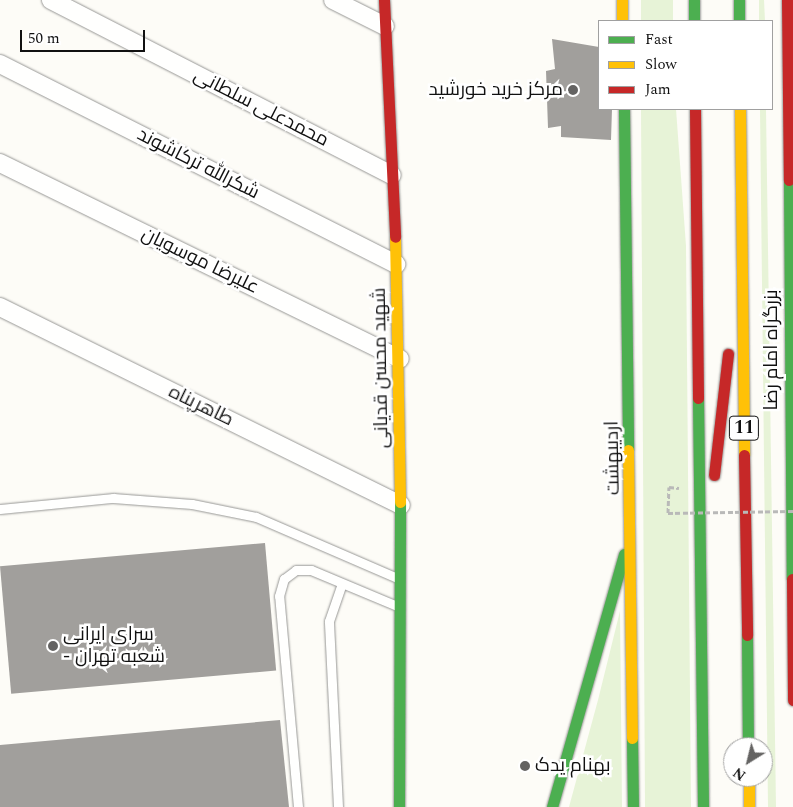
<!DOCTYPE html>
<html>
<head>
<meta charset="utf-8">
<style>
  body { margin:0 }
  #map { position:relative; width:793px; height:807px; overflow:hidden; background:#fdfcf7; font-family:Spectral,Cairo,serif }
  div>[style] { position:absolute }
  [style*='--x'] { left:calc(var(--x)*1px); top:calc(var(--y)*1px); width:calc(var(--w)*1px); rotate:calc(var(--a)*1deg) }
  .green>* { inset:0; background:#e7f3d7; transform-origin:0 0 }
  .building>* { inset:0; background:#a19f9c; transform-origin:0 0 }
  .path>* { height:3px; margin-top:-1.5px; transform-origin:0; background:repeating-linear-gradient(90deg,#b9b9b8 0 5px,transparent 0 7.5px) }
  .roads { filter:drop-shadow(0 0 1px #979795) drop-shadow(0 0 1px #979795) }
  .lane>* { height:9px; margin:-4.5px; padding:0 4.5px; transform-origin:4.5px; border-radius:4.5px; background:#fffffe }
  .street>* { height:18px; margin:-9px; padding:0 9px; transform-origin:9px; border-radius:9px; background:#fffffe }
  .fast>* { height:11px; margin:-5.5px; padding:0 5.5px; transform-origin:5.5px; border-radius:5.5px; background:#4caf50 }
  .slow>* { height:11px; margin:-5.5px; padding:0 5.5px; transform-origin:5.5px; border-radius:5.5px; background:#ffc107 }
  .jam>* { height:11px; margin:-5.5px; padding:0 5.5px; transform-origin:5.5px; border-radius:5.5px; background:#c62828 }
  .path-bridge>* { height:3px; margin-top:-1.5px; transform-origin:0; background:repeating-linear-gradient(90deg,#b9b9b8 0 5px,transparent 0 7.5px) }
  .dots>* { width:14px; height:14px; translate:-50% -50%; box-sizing:border-box; border:2px solid #fff; border-radius:50% }
  span { translate:-50% -50%; white-space:nowrap; text-align:center; line-height:1.15; -webkit-text-stroke:5px #fff; paint-order:stroke }
  .shield-label span { padding:1px 4px; background:#fff; border:1px solid; border-radius:4px; -webkit-text-stroke-width:0 }
  .shield-label { font-size:18px; color:#111; font-weight:700 }
  .poi-label { font-size:19px; color:#111 }
  .right { translate:-100% -50%; text-align:right }
  .left { translate:0 -50%; text-align:left }
  .street-label { font-size:19px; color:#111 }
  .legend { position:absolute; left:598px; top:20px; width:175px; height:90px; box-sizing:border-box; background:#fff; border:1px solid #a0a0a0; margin:0; padding:6px 9px; list-style:none; font-size:15px; color:#111 }
  .legend li { display:flex; align-items:center; gap:10px; height:25px }
  .legend b { width:25px; border:1px solid #a0a0a0 }
  .north { position:absolute; left:723px; top:737px; width:50px; height:50px; box-sizing:border-box; background:#fff; border:1px solid #a0a0a0; border-radius:50%; rotate:216deg; font-size:14px; font-weight:700; line-height:20px; text-align:center; color:#111 }
  .north::after { content:''; display:block; margin:auto; width:18px; height:22px; background:#646362; clip-path:polygon(50% 0,100% 100%,50% 72%,0 100%) }
  .scale { position:absolute; left:20px; top:30px; width:125px; height:22px; box-sizing:border-box; border:2px solid #111; border-top:0; padding-left:6px; font-size:15px; line-height:18px; white-space:nowrap; color:#111; -webkit-text-stroke:4px #fff; paint-order:stroke }
</style>
</head>
<body>
<div id="map">
  <div class="green">
    <div style="left:641px;top:0;width:32px;height:21px"></div>
    <div style="clip-path:polygon(759px 0,764px 0,765px 21px,759px 21px)"></div>
    <div style="clip-path:polygon(641px 109px,676px 109px,686px 246px,691px 807px,645px 807px)"></div>
    <div style="clip-path:polygon(760px 109px,766px 109px,776px 807px,768px 807px)"></div>
    <div style="clip-path:polygon(620px 611px,622px 807px,569px 807px,598px 700px)"></div>
  </div>
  <div class="building">
    <div style="clip-path:polygon(552px 39px,599px 47px,599px 109px,612px 109px,611px 140px,561px 137px,561px 126px,548px 128px,546px 71px,555px 69px)"></div>
    <div style="left:265px;top:543px;width:128px;height:266px;rotate:85deg"></div>
    <div style="clip-path:polygon(280px 720px,289px 807px,0 807px,0 745px)"></div>
  </div>
  <div class="path">
    <div style="--x:668;--y:513;--w:26;--a:-88"></div>
    <div style="--x:669;--y:487;--w:10;--a:6"></div>
  </div>
  <div class="roads">
    <div class="lane">
      <div style="--x:0;--y:509;--w:114;--a:-5.6"></div>
      <div style="--x:113;--y:498;--w:79;--a:4.3"></div>
      <div style="--x:192;--y:504;--w:65;--a:11.5"></div>
      <div style="--x:256;--y:517;--w:156;--a:23.4"></div>
      <div style="--x:298;--y:807;--w:212;--a:-95.1"></div>
      <div style="--x:279;--y:596;--w:18;--a:-74"></div>
      <div style="--x:284;--y:579;--w:15;--a:-37"></div>
      <div style="--x:296;--y:570;--w:15;--a:0"></div>
      <div style="--x:311;--y:570;--w:93;--a:22.7"></div>
      <div style="--x:338;--y:807;--w:186;--a:-92.8"></div>
      <div style="--x:329;--y:621;--w:39;--a:-71"></div>
    </div>
    <div class="street">
      <div style="--x:51;--y:0;--w:383;--a:27.2"></div>
      <div style="--x:333;--y:0;--w:58;--a:26.6"></div>
      <div style="--x:0;--y:64;--w:444;--a:26.8"></div>
      <div style="--x:0;--y:163;--w:445;--a:26.1"></div>
      <div style="--x:0;--y:307;--w:447;--a:26.3"></div>
    </div>
    <div class="fast">
      <div style="--x:694;--y:0;--w:21;--a:90"></div>
      <div style="--x:739;--y:0;--w:21;--a:90"></div>
      <div style="--x:624;--y:109;--w:341;--a:89.3"></div>
      <div style="--x:789;--y:180;--w:399;--a:89.6"></div>
      <div style="--x:698;--y:398;--w:409;--a:89.3"></div>
      <div style="--x:747;--y:635;--w:112;--a:89.5"></div>
      <div style="--x:632;--y:738;--w:69;--a:89.2"></div>
      <div style="--x:399;--y:807;--w:305;--a:-89.8"></div>
      <div style="--x:552;--y:807;--w:263;--a:-74.1"></div>
    </div>
    <div class="slow">
      <div style="--x:622;--y:0;--w:21;--a:90"></div>
      <div style="--x:740;--y:109;--w:346;--a:89.3"></div>
      <div style="--x:395;--y:237;--w:265;--a:88.9"></div>
      <div style="--x:628;--y:450;--w:288;--a:89.2"></div>
      <div style="--x:749;--y:777;--w:30;--a:90"></div>
    </div>
    <div class="jam">
      <div style="--x:384;--y:0;--w:237;--a:87.3"></div>
      <div style="--x:787;--y:0;--w:180;--a:89.4"></div>
      <div style="--x:695;--y:109;--w:289;--a:89.4"></div>
      <div style="--x:744;--y:455;--w:180;--a:89"></div>
      <div style="--x:714;--y:475;--w:122;--a:-83.4"></div>
      <div style="--x:792;--y:579;--w:121;--a:89.5"></div>
    </div>
  </div>
  <div class="path-bridge">
    <div style="--x:668;--y:513;--w:125;--a:-0.9"></div>
  </div>
  <div class="dots">
    <div style="left:573px;top:90px;background:#646362"></div>
    <div style="left:53px;top:646px;background:#646362"></div>
    <div style="left:525px;top:766px;background:#646362"></div>
  </div>
  <div class="shield-label">
    <span style="left:744px;top:428px">11</span>
  </div>
  <div class="poi-label">
    <span class="right" style="left:563px;top:90px">مرکز خرید خورشید</span>
    <span class="left" style="left:63px;top:646px">سرای ایرانی<br>- شعبه تهران</span>
    <span class="left" style="left:535px;top:766px">بهنام یدک</span>
  </div>
  <div class="street-label">
    <span style="left:261px;top:108px;rotate:27deg">محمدعلی سلطانی</span>
    <span style="left:198px;top:164px;rotate:27deg">شکرالله ترکاشوند</span>
    <span style="left:200px;top:261px;rotate:26deg">علیرضا موسویان</span>
    <span style="left:772px;top:350px;rotate:-90deg">بزرگراه امام رضا</span>
    <span style="left:381px;top:368px;rotate:-91deg">شهید محسن قدیانی</span>
    <span style="left:201px;top:406px;rotate:26deg">طاهرپناه</span>
    <span style="left:613px;top:458px;rotate:-91deg">اردیبهشت</span>
  </div>
  <ul class="legend">
  <li><b style="height:6px;background:#4caf50"></b>Fast</li>
  <li><b style="height:6px;background:#ffc107"></b>Slow</li>
  <li><b style="height:6px;background:#c62828"></b>Jam</li>
  </ul>
  <div class="north">N</div>
  <div class="scale">50 m</div>
</div>
</body>
</html>
